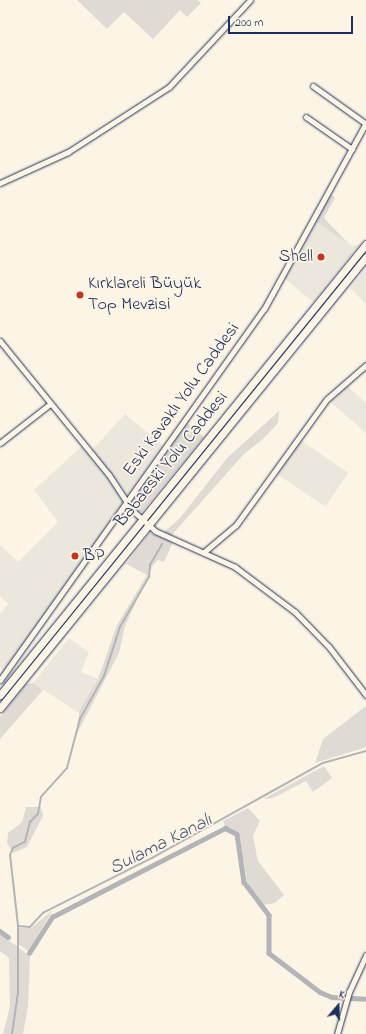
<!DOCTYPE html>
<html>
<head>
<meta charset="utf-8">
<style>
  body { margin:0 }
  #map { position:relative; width:366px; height:1034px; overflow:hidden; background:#fcf5e5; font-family:"Indie Flower",sans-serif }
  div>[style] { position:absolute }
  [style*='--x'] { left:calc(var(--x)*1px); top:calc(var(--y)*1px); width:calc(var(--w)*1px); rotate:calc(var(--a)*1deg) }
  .built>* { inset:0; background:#ece7dc; transform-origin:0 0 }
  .green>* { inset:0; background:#dfdbd4 }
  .stream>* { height:1.5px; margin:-0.75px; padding:0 0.75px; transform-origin:0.75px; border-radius:0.75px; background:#b2b4b8 }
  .canal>* { height:4.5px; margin:-2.25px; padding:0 2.25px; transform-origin:2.25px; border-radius:2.25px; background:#b2b4b8 }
  .roads { filter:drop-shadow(0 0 1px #1b2f5e) drop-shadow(0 0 1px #1b2f5e) }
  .minor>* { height:5px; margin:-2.5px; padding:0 2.5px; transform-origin:2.5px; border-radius:2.5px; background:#fcf5e5 }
  .highway>* { height:7px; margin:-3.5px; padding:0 3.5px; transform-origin:3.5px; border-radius:3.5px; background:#fcf5e5 }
  .dots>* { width:11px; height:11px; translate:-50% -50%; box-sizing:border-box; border:2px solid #fcf5e5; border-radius:50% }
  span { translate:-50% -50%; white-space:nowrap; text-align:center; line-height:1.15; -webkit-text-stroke:3.5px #fcf5e5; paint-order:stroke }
  .poi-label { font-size:18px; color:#1b2f5e }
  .right { translate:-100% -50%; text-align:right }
  .left { translate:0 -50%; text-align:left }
  .street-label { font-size:18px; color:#1b2f5e }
  .water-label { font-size:19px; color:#485779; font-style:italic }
  .north { position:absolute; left:318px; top:986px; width:40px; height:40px; -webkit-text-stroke:3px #fcf5e5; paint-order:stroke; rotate:19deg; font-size:11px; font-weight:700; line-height:16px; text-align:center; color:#1b2f5e }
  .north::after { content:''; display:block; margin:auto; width:14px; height:18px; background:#1b2f5e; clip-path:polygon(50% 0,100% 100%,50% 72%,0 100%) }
  .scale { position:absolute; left:228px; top:16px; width:125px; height:18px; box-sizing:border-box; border:2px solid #1b2f5e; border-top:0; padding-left:5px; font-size:12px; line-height:14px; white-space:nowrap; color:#1b2f5e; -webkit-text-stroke:3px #fcf5e5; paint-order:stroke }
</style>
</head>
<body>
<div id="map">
  <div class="built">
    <div style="clip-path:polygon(316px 222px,353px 246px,360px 244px,313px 302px,284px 278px)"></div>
    <div style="clip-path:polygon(366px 268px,366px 304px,350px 288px)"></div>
    <div style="clip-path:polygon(344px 383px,366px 403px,366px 433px,328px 400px)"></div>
    <div style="clip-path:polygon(125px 414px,164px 446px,128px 495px,92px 450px)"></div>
    <div style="left:297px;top:438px;width:62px;height:41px;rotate:34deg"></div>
    <div style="clip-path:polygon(82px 446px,109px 476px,124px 501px,5px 671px,0 667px,0 614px,8px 604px,0 596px,0 545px,18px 562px,58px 522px,34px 490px)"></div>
    <div style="clip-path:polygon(69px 638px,89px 652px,81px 672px,98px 679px,79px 713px,33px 683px)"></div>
  </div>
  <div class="green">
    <div style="clip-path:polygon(77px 0,197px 0,201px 3px,187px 17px,180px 10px,153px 39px,124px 12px,107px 29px)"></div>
    <div style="clip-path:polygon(331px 193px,335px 198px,324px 218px,348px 243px,316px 222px)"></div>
    <div style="clip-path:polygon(279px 411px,278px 423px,263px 439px,244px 454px,170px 537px,163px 533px,180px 518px,227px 458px)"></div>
    <div style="clip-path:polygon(187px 423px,204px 437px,142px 512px,137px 512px,131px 505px,133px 496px)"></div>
    <div style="clip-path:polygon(150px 533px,173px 542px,164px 562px,158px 560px,153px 565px,125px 626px,119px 653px,75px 737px,80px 709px,98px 679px,117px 625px,147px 575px,126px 564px)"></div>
    <div style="clip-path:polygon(33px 683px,43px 690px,0 739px,0 717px,26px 684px)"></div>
    <div style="clip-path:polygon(366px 706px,366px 747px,315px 763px,323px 739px)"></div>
    <div style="clip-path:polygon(324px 766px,332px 778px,313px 792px,306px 781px,273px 798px,263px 799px)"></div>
    <div style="clip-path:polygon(26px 807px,41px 807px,43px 816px,27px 847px,13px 853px,7px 843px,8px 833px,22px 822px)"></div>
    <div style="clip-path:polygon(248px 808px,260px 821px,253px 836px,258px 861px,284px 895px,275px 903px,263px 905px,248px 887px,239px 834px,225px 826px,223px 821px)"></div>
    <div style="clip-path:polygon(53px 910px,28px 951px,17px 943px,18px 928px,31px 928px)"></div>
    <div style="clip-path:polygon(0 934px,30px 956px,28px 1007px,23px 1034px,3px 1034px,10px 1006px,9px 958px,0 951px)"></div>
  </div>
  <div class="stream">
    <div style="--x:18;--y:926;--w:12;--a:5"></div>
    <div style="--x:30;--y:927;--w:19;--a:-47"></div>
    <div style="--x:43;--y:913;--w:124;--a:-26.8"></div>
    <div style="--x:154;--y:857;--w:193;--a:-29.1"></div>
    <div style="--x:323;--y:763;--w:45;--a:-15.6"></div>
    <div style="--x:12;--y:1034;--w:41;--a:-81.7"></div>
    <div style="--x:18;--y:993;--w:67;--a:-90"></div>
    <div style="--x:18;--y:926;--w:71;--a:-96.4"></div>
    <div style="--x:10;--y:855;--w:8;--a:-67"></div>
    <div style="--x:13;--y:848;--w:13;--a:-27"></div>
    <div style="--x:25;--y:842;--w:21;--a:-76"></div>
    <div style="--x:30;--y:822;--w:11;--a:-45"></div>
    <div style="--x:38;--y:814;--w:17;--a:-80"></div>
    <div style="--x:41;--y:797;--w:39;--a:-48"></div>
    <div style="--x:67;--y:768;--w:51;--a:-75.1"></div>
    <div style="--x:80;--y:719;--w:49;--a:-60.8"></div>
    <div style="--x:104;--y:676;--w:52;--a:-71.9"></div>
    <div style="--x:120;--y:627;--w:58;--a:-59.9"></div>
    <div style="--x:149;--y:577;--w:12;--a:-85"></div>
    <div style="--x:150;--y:565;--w:24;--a:-60"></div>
  </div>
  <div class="canal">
    <div style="--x:0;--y:931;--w:10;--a:37"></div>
    <div style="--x:29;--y:953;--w:43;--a:-57.4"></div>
    <div style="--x:52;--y:917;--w:195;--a:-27.2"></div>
    <div style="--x:225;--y:828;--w:13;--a:27"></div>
    <div style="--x:237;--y:834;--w:49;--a:81.7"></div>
    <div style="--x:244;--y:882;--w:41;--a:52.9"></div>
    <div style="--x:269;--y:915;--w:38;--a:90"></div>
    <div style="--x:269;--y:953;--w:64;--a:37.4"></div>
    <div style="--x:320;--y:992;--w:13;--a:23"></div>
    <div style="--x:332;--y:997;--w:34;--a:3"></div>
  </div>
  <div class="roads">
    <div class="minor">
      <div style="--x:313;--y:86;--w:65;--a:35.6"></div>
      <div style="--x:306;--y:117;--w:56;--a:34.8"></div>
      <div style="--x:0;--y:183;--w:75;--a:-24.5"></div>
      <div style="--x:68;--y:152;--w:120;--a:-32.8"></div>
      <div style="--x:169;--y:87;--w:119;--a:-47"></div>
      <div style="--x:0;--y:341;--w:173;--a:50.9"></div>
      <div style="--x:109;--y:475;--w:42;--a:56.7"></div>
      <div style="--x:132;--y:510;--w:31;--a:42"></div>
      <div style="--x:155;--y:531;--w:88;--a:24.2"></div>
      <div style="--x:235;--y:567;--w:75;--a:36.9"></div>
      <div style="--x:295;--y:612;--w:49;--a:45.8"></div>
      <div style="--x:329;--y:647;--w:61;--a:52.4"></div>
      <div style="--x:0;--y:443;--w:63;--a:-38"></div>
      <div style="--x:204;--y:552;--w:42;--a:-40.2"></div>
      <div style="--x:236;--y:525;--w:155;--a:-54.2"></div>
      <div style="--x:327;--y:399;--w:52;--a:-41.1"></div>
      <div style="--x:0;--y:680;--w:455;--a:-54.6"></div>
      <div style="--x:264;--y:309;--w:212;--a:-61.3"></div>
      <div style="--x:337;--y:1034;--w:44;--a:-74.1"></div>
      <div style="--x:349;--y:992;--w:41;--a:-65.3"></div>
    </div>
    <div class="highway">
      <div style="--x:0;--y:695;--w:581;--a:-50.94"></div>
      <div style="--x:0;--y:708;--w:581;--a:-50.94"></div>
    </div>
  </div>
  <div class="dots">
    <div style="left:321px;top:257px;background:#c8321e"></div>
    <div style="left:80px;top:295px;background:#c8321e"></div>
    <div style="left:75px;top:556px;background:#c8321e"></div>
  </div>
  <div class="poi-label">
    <span class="right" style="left:313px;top:257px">Shell</span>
    <span class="left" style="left:88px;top:295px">Kırklareli Büyük<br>Top Mevzisi</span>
    <span class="left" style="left:83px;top:556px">BP</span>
  </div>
  <div class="street-label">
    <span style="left:182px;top:400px;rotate:-54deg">Eski Kavaklı Yolu Caddesi</span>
    <span style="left:172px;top:460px;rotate:-51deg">Babaeski Yolu Caddesi</span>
  </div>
  <div class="water-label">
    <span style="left:161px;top:845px;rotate:-27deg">Sulama Kanalı</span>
  </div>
  <div class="north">K</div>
  <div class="scale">200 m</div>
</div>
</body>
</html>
